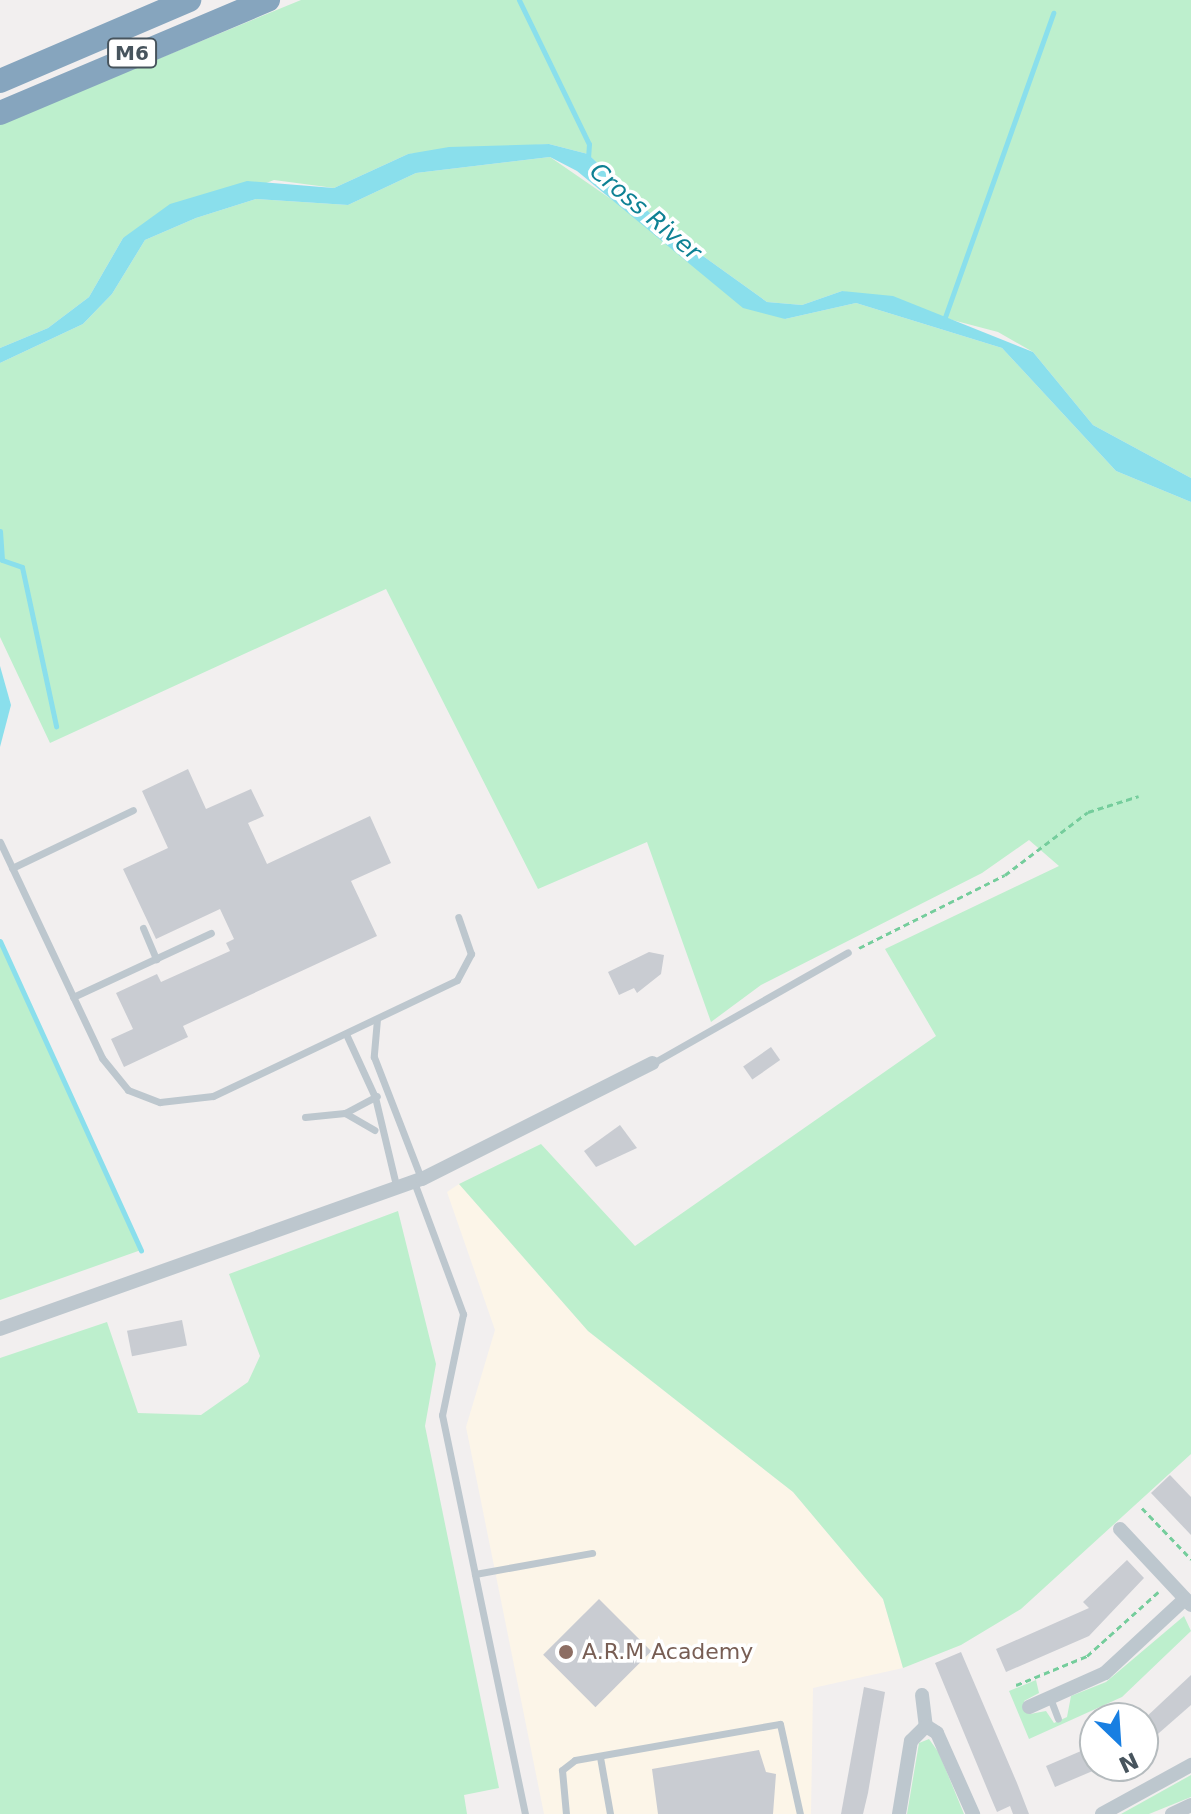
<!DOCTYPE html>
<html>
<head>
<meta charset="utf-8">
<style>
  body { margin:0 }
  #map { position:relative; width:1191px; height:1814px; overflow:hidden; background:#f2efef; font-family:"DejaVu Sans",sans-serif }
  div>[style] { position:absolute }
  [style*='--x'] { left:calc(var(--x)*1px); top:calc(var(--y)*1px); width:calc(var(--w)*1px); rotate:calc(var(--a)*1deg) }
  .commercial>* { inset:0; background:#fcf5e8 }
  .green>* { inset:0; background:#bdefcd }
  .water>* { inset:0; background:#8adfec }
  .stream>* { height:5px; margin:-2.5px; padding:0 2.5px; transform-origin:2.5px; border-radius:2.5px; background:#8adfec }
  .building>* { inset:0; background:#c9ccd2; transform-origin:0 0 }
  .path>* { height:3px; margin-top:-1.5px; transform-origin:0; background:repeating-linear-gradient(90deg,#75cd9c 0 6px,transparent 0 10px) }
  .service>* { height:7px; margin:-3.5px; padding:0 3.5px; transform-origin:3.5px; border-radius:3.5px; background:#bdc7ce }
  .minor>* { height:14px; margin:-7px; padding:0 7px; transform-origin:7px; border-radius:7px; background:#bdc7ce }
  .motorway>* { height:24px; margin:-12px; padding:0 12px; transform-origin:12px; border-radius:12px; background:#86a5be }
  .dots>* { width:22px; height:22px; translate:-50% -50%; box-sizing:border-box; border:4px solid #fff; border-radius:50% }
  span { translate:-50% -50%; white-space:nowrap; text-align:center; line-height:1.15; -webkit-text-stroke:7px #fff; paint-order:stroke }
  .shield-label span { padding:2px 6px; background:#fff; border:2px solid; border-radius:6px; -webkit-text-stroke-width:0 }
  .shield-label { font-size:20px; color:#47545d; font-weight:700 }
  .education-label { font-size:22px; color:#785e54 }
  .left { translate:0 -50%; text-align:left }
  .water-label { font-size:24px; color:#0d8194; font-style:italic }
  .north { position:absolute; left:1079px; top:1702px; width:80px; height:80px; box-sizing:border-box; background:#fff; border:2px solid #b5bbbe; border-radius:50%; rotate:155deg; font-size:22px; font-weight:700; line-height:32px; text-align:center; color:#47545d }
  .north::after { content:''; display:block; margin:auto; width:28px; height:36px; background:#187fe2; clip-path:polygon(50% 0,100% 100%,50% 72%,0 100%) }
</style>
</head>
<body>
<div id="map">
  <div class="commercial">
    <div style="clip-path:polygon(459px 1184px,588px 1331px,793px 1492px,883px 1599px,903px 1668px,813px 1688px,811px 1814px,544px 1814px,466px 1427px,495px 1330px,447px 1192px)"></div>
  </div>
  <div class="green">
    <div style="clip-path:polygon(301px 0,1191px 0,1191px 478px,1093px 425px,1033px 352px,998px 332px,842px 291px,802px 305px,767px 302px,671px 233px,588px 154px,549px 144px,408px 154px,334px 188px,274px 180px,123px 238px,89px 297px,48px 328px,0 348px,0 124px)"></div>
    <div style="clip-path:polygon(550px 157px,785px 319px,856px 303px,1002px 348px,1116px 471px,1191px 502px,1191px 1454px,1021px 1609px,961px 1645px,903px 1668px,883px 1599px,793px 1492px,588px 1331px,459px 1184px,541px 1144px,635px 1246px,936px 1036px,885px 949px,1059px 866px,1029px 840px,982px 873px,761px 985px,711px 1022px,647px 842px,538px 889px,386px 589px,50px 743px,0 637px,0 363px,83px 324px,112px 294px,145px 240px,196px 218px,256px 199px,348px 205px,416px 173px)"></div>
    <div style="clip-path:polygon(0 941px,141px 1250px,0 1300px)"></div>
    <div style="clip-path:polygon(398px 1211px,436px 1364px,425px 1426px,499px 1788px,464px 1795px,467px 1814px,0 1814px,0 1358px,107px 1322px,138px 1413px,201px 1415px,248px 1382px,260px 1356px,229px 1274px)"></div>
    <div style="clip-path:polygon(1184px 1616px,1191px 1631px,1122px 1697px,1029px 1739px,1009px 1691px,1036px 1680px,1039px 1693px,1024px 1701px,1030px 1714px,1046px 1711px,1054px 1723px,1067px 1717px,1071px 1696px,1106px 1682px)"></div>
    <div style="clip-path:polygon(929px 1739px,939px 1753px,964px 1814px,907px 1814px,919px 1743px)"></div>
    <div style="clip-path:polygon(1191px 1775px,1191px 1797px,1149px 1814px,1121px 1814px)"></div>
  </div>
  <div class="water">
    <div style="clip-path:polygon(549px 144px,588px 154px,671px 233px,767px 302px,802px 305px,842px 291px,893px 296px,1033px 352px,1093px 425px,1191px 478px,1191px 502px,1116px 471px,1002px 348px,856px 303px,785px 319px,743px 308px,577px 171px,550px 157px,416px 173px,348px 205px,256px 199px,196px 218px,145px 240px,112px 294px,83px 324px,0 363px,0 348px,48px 328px,89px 297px,123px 238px,170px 204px,247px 181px,334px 188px,408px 154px,449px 147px)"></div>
    <div style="clip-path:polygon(0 666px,11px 705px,0 747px)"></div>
  </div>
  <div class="stream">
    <div style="--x:519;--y:0;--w:160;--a:64.1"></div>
    <div style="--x:589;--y:144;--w:15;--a:94"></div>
    <div style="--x:945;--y:317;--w:323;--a:-70.4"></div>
    <div style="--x:0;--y:531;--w:29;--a:86"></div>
    <div style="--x:2;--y:560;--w:21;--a:19"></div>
    <div style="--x:22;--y:567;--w:163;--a:77.9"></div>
    <div style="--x:0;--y:941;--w:340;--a:65.5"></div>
  </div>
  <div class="building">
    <div style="clip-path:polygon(188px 769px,206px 809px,251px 789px,264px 816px,248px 823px,267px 864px,370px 816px,391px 863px,351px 881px,377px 936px,183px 1026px,188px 1037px,124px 1067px,111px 1039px,133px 1029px,116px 993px,157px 974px,161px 982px,230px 951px,226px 943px,234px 939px,220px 909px,156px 939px,123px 869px,168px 848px,142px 791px)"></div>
    <div style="clip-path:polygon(649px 952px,664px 955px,661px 974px,637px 993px,634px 988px,619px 995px,608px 972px)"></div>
    <div style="left:771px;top:1047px;width:16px;height:34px;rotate:55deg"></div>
    <div style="clip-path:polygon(620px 1125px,637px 1148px,596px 1167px,584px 1151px)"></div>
    <div style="left:182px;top:1320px;width:26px;height:56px;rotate:79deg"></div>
    <div style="clip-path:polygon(1170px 1475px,1191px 1497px,1191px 1535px,1151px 1493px)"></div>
    <div style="clip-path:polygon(1127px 1560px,1144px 1578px,1089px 1636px,1006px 1672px,996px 1649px,1089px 1608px,1083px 1602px)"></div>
    <div style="left:599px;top:1599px;width:74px;height:79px;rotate:45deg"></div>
    <div style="clip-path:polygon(961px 1652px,1017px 1783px,1029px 1814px,1013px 1814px,1010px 1806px,997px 1812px,991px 1798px,935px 1663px)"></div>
    <div style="clip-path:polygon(1191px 1675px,1191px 1705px,1143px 1747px,1143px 1720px)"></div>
    <div style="clip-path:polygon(864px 1687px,885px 1692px,868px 1793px,863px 1814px,841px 1814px)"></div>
    <div style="clip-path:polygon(1095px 1745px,1095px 1770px,1055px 1787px,1046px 1766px)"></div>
    <div style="clip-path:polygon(759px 1750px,766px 1772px,776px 1774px,773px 1814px,658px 1814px,652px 1769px)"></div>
  </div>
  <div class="path">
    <div style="--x:859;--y:948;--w:163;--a:-26.6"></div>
    <div style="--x:1005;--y:875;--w:104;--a:-37.2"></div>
    <div style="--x:1088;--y:812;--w:53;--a:-17.4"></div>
    <div style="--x:1142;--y:1508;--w:71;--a:46.1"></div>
    <div style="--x:1016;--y:1685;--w:77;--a:-22.2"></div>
    <div style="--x:1087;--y:1656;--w:96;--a:-42"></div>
  </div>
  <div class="service">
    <div style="--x:0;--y:842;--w:239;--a:64.7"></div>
    <div style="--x:102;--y:1058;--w:41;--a:50.9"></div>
    <div style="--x:128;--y:1090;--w:34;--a:21"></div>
    <div style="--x:160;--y:1102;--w:53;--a:-6.5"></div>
    <div style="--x:213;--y:1096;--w:270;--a:-25.4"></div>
    <div style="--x:457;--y:980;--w:30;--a:-62"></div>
    <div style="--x:471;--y:954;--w:39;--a:-109"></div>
    <div style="--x:12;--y:868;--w:134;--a:-25.6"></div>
    <div style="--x:143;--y:928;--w:34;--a:67"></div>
    <div style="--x:73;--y:997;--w:152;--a:-24.9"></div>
    <div style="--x:377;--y:1019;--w:38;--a:95"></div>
    <div style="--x:374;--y:1057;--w:130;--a:68.8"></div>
    <div style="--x:346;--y:1034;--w:69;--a:65.3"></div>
    <div style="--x:375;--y:1097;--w:95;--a:76.6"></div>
    <div style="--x:653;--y:1063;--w:224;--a:-29.6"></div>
    <div style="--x:345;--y:1113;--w:34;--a:30"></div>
    <div style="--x:305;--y:1117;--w:40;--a:-5.7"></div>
    <div style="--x:345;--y:1113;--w:36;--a:-28"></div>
    <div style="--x:414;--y:1182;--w:141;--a:69.6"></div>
    <div style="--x:463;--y:1314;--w:103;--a:101.7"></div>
    <div style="--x:442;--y:1415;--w:162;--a:78.3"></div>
    <div style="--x:1050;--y:1698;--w:22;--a:69"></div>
    <div style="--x:600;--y:1757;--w:58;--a:80"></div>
    <div style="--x:525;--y:1814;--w:245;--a:-101.8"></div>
    <div style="--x:475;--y:1574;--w:119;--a:-10.2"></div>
    <div style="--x:566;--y:1814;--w:44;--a:-95.2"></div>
    <div style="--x:562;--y:1770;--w:16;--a:-38"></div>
    <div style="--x:575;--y:1760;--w:208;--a:-10"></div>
    <div style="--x:780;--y:1724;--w:92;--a:77.5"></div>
  </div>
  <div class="minor">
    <div style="--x:0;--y:1329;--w:448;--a:-19.6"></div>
    <div style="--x:422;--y:1179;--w:258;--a:-26.7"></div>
    <div style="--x:1120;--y:1529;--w:104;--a:46.9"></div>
    <div style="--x:922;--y:1695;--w:31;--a:83"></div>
    <div style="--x:1029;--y:1707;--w:83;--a:-24.1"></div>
    <div style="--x:1105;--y:1673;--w:109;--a:-42.8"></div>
    <div style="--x:899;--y:1814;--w:74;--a:-80.7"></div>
    <div style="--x:911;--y:1741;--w:21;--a:-45"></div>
    <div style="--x:926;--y:1726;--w:13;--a:32"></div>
    <div style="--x:937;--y:1733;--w:89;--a:66"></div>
    <div style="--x:1102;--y:1814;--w:102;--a:-28.8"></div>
    <div style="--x:1172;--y:1814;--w:21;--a:-25"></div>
  </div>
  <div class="motorway">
    <div style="--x:0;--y:81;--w:206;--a:-23.2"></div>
    <div style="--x:0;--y:113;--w:291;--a:-22.9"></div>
  </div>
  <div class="dots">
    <div style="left:566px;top:1652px;background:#8d6e63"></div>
  </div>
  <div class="shield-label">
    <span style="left:132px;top:53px">M6</span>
  </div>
  <div class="education-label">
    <span class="left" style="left:582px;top:1652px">A.R.M Academy</span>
  </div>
  <div class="water-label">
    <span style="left:645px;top:212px;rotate:40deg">Cross River</span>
  </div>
  <div class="north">N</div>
</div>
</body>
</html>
